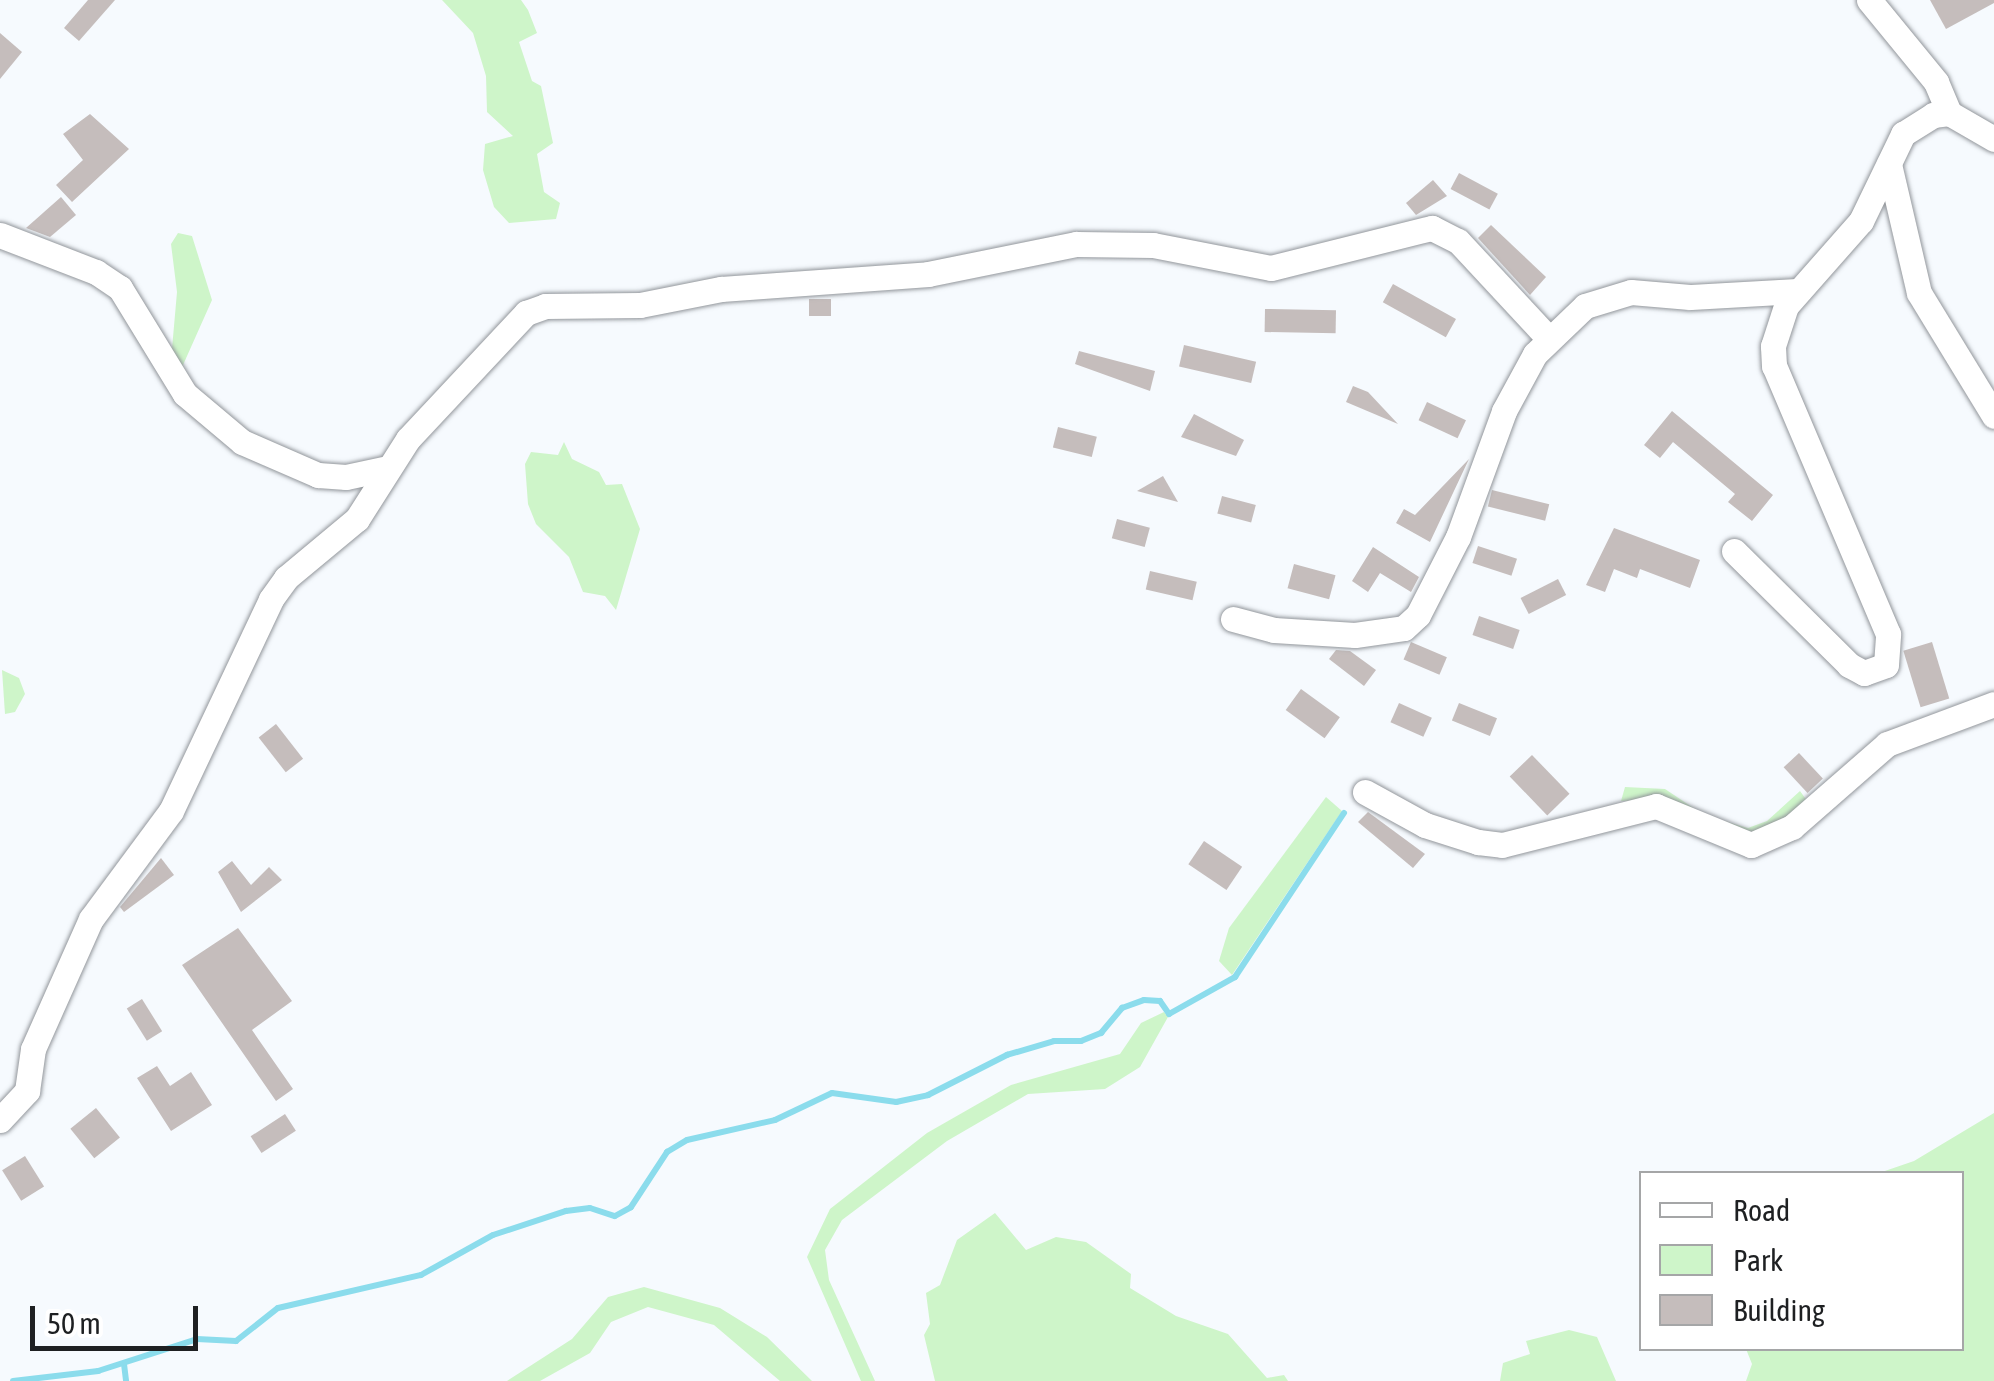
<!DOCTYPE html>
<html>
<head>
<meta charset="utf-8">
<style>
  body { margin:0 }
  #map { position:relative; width:1994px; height:1381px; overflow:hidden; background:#f6fafe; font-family:"Asap Condensed",sans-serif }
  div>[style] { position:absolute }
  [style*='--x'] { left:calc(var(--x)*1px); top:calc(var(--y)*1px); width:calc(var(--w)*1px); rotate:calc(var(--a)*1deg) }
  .green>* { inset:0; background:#cef5c9 }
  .stream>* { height:6px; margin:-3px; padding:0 3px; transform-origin:3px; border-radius:3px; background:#8bdcec }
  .building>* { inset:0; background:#c5bdbc; transform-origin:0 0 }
  .roads { filter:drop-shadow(0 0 2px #92969b) drop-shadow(0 0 2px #92969b) }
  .minor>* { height:25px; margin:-12.5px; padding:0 12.5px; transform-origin:12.5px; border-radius:12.5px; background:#fff }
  span { translate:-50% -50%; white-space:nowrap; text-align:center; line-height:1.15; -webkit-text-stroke:10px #fff; paint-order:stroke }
  .legend { position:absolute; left:1639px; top:1171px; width:325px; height:180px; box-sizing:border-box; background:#fff; border:2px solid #a5a6a7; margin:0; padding:12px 18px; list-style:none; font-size:30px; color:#1e2022 }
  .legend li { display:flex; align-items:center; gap:20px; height:50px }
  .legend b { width:50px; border:2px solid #a5a6a7 }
  .scale { position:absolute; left:30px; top:1306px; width:168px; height:45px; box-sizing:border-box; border:5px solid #1e2022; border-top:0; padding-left:12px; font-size:30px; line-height:35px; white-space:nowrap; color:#1e2022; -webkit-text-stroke:8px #fff; paint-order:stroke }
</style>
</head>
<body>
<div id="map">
  <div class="green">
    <div style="clip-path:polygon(442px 0,521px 0,528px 10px,537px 33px,519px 42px,532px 81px,541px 86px,553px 143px,537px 154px,544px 192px,560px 203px,556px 219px,509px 223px,494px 207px,483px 170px,485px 144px,513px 136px,487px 112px,486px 76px,473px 33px)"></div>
    <div style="clip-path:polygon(178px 233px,192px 236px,212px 300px,179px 374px,171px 360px,177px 292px,171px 244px)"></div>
    <div style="clip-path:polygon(564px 442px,572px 459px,599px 472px,606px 485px,622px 484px,640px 529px,616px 610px,605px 596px,583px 592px,569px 557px,536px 524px,528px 504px,525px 464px,531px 452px,558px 455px)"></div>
    <div style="clip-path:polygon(2px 670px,19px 678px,25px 694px,15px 712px,5px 714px)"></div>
    <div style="clip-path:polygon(1625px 787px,1665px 789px,1704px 815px,1748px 828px,1767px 821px,1800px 791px,1810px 805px,1753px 839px,1651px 800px,1621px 801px)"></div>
    <div style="clip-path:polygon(1326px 797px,1342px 811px,1232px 975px,1219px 961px,1229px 928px)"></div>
    <div style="clip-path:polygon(1164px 1012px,1168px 1017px,1140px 1067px,1105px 1089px,1028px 1094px,947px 1141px,842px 1220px,825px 1250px,829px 1280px,875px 1381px,861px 1381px,807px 1257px,830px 1209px,927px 1133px,1011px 1085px,1120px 1054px,1141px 1023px)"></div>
    <div style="clip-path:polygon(1994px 1113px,1994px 1381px,1746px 1381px,1752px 1364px,1746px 1349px,1962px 1348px,1962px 1174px,1879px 1173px,1914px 1161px)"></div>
    <div style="clip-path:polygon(995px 1213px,1026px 1250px,1056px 1237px,1086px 1242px,1131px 1274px,1130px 1288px,1176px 1316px,1228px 1334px,1267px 1378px,1284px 1375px,1288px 1381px,935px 1381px,924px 1335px,930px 1324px,926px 1293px,940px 1285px,957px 1240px)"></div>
    <div style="clip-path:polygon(644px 1287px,720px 1308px,767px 1337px,812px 1381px,780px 1381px,714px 1325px,648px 1307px,611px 1322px,590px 1353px,540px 1381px,507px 1381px,572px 1339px,608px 1297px)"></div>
    <div style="clip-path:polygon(1569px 1330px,1597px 1337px,1616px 1381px,1500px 1381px,1503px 1363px,1530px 1354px,1526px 1341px)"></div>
  </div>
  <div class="stream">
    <div style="--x:124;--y:1364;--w:17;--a:83"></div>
    <div style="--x:13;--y:1381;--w:86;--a:-6.7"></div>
    <div style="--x:98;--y:1371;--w:104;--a:-17.9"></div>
    <div style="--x:197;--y:1339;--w:39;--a:3"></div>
    <div style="--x:236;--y:1341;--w:53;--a:-38.2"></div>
    <div style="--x:278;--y:1308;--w:147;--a:-13"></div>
    <div style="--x:421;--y:1275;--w:82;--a:-29.1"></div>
    <div style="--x:493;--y:1235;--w:77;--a:-18.2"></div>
    <div style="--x:566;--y:1211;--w:24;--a:-7"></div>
    <div style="--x:590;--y:1208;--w:26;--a:18"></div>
    <div style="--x:615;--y:1216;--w:18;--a:-29"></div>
    <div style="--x:631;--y:1207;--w:66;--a:-56.8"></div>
    <div style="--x:667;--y:1152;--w:23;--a:-31"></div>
    <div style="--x:687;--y:1140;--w:90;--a:-12.8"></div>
    <div style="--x:775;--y:1120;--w:63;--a:-25.3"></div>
    <div style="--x:832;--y:1093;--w:65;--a:8"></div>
    <div style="--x:896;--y:1102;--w:33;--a:-12"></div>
    <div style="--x:928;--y:1095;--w:89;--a:-26.9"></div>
    <div style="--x:1007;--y:1055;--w:49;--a:-16.6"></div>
    <div style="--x:1054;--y:1041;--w:27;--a:0"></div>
    <div style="--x:1081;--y:1041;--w:22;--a:-22"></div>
    <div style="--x:1101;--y:1033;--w:33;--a:-50"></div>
    <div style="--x:1122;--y:1008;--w:23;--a:-20"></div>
    <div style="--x:1144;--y:1000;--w:16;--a:4"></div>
    <div style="--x:1160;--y:1001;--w:16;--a:55"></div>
    <div style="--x:1169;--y:1014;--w:76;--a:-29.3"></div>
    <div style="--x:1235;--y:977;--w:197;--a:-56.4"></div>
  </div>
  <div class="building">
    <div style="clip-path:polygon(88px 0,115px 0,79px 41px,64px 28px)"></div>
    <div style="clip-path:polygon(1930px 0,1994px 0,1994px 3px,1946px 29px)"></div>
    <div style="clip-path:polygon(0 33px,22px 52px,0 79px)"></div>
    <div style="clip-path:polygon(90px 114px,129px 149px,72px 202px,56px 185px,83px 160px,63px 134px)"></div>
    <div style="left:1459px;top:173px;width:44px;height:18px;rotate:28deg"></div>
    <div style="clip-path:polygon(1433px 180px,1447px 196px,1416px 215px,1406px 203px)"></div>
    <div style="clip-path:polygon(61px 197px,76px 215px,50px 237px,26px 228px)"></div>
    <div style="clip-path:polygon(1491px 225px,1546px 277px,1530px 295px,1478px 238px)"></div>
    <div style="left:1393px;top:284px;width:72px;height:21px;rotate:29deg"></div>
    <div style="left:809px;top:299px;width:22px;height:17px"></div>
    <div style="left:1265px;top:309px;width:71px;height:23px;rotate:1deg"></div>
    <div style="left:1184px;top:345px;width:74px;height:22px;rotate:13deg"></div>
    <div style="clip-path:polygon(1079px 351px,1155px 371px,1150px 391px,1075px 364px)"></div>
    <div style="clip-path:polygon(1353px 386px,1368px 392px,1398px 424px,1346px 402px)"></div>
    <div style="left:1427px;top:402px;width:43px;height:20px;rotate:25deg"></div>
    <div style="clip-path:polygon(1672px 411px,1773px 495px,1752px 521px,1728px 502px,1735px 494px,1673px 442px,1660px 458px,1644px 445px)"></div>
    <div style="clip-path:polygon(1194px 414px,1244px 440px,1236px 456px,1181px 437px)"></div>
    <div style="left:1058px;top:427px;width:40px;height:21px;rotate:14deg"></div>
    <div style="clip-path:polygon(1469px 459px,1430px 542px,1396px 523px,1404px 509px,1415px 515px)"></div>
    <div style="clip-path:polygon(1163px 476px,1178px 502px,1137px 491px)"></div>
    <div style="left:1492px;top:490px;width:59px;height:17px;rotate:14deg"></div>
    <div style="left:1222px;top:496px;width:35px;height:18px;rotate:15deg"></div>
    <div style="left:1117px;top:519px;width:34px;height:20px;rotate:15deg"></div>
    <div style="clip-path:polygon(1614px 528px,1700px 560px,1690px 588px,1640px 569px,1637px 578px,1614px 569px,1605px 592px,1586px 585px)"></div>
    <div style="left:1478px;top:546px;width:41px;height:18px;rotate:18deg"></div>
    <div style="clip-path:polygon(1373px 547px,1419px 577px,1411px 592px,1380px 573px,1368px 592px,1352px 581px)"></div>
    <div style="left:1294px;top:564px;width:43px;height:25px;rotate:15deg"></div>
    <div style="left:1150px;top:571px;width:48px;height:19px;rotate:13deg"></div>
    <div style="left:1558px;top:579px;width:18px;height:42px;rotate:63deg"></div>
    <div style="left:1479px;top:616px;width:43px;height:20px;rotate:19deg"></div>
    <div style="left:1411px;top:642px;width:39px;height:19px;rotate:23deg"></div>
    <div style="left:1932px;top:642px;width:59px;height:30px;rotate:73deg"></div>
    <div style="clip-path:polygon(1336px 650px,1350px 651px,1376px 670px,1364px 686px,1329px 659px)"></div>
    <div style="left:1301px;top:689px;width:48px;height:26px;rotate:36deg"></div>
    <div style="left:1399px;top:703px;width:36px;height:21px;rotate:24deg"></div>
    <div style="left:1459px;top:703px;width:41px;height:19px;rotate:22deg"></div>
    <div style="left:276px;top:724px;width:44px;height:22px;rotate:52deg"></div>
    <div style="left:1799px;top:753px;width:35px;height:21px;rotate:47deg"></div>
    <div style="left:1532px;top:755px;width:54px;height:31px;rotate:46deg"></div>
    <div style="clip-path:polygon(1368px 812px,1425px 854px,1413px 868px,1358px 822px)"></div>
    <div style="left:1204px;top:841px;width:46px;height:28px;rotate:34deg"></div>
    <div style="clip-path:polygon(161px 858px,174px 875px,124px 912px,120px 907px)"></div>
    <div style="clip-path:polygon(232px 861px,251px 885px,269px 867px,282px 880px,241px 912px,218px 872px)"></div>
    <div style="clip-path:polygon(238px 928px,292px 1001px,252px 1030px,293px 1089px,276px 1101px,182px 965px)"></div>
    <div style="left:142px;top:999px;width:38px;height:18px;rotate:58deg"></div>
    <div style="clip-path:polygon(157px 1066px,170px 1086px,191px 1072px,212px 1105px,171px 1131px,137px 1078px)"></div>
    <div style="left:96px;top:1108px;width:38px;height:33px;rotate:51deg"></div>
    <div style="left:285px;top:1114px;width:20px;height:41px;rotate:57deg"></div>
    <div style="left:25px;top:1156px;width:36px;height:27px;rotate:58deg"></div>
  </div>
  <div class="roads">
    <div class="minor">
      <div style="--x:1869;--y:0;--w:106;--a:50.7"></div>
      <div style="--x:1936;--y:82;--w:34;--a:67"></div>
      <div style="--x:1889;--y:164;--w:132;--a:76.9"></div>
      <div style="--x:1919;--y:293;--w:144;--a:58.6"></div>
      <div style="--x:0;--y:235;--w:103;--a:21.1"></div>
      <div style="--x:96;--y:272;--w:29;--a:34"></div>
      <div style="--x:120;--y:288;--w:124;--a:58.5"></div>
      <div style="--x:185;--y:394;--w:75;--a:40.1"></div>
      <div style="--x:242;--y:442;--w:83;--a:23.5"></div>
      <div style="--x:318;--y:475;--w:28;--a:4"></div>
      <div style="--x:346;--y:477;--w:43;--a:-12.1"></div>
      <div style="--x:1734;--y:551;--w:162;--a:44.7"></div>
      <div style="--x:1849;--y:665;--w:17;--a:28"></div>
      <div style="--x:1864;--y:673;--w:23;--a:-20"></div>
      <div style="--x:1886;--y:665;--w:31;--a:-86"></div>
      <div style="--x:1888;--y:634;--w:291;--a:-113"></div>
      <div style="--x:1774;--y:366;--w:20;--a:-93"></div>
      <div style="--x:1773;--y:346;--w:42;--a:-72"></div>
      <div style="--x:1786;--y:306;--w:113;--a:-48.6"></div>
      <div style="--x:1861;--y:221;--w:97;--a:-64.2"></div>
      <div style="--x:1903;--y:134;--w:36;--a:-32"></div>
      <div style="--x:1933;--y:115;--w:16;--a:-7"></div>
      <div style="--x:1949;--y:113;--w:52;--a:30"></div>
      <div style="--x:1233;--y:619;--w:42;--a:15"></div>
      <div style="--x:1274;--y:630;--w:81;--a:3.5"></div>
      <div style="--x:1355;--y:635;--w:49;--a:-8.1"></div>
      <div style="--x:1404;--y:628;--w:19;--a:-43"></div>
      <div style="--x:1418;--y:615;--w:88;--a:-62.9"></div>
      <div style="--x:1458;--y:537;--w:134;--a:-69.9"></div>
      <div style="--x:1504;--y:411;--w:65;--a:-61.5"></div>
      <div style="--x:1535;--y:354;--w:69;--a:-43.8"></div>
      <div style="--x:1585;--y:306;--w:48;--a:-16.9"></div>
      <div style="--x:1631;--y:292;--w:59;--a:4.8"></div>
      <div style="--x:1690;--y:297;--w:108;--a:-3.2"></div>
      <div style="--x:1365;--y:792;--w:68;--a:28.8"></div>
      <div style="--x:1425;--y:825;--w:56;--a:17.8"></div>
      <div style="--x:1478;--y:842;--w:24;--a:7"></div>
      <div style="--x:1502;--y:845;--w:159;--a:-14.2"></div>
      <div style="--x:1656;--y:806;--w:103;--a:22.3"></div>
      <div style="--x:1751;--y:845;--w:45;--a:-23.7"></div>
      <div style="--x:1792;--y:827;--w:126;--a:-41.1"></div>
      <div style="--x:1887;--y:744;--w:114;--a:-20.5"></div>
      <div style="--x:0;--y:1120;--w:40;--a:-47"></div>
      <div style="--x:27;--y:1091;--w:42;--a:-81.9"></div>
      <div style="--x:33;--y:1049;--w:142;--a:-66"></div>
      <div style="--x:91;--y:919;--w:134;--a:-53.5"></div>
      <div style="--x:171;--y:811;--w:234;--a:-64.7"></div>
      <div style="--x:271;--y:599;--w:26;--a:-54"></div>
      <div style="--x:286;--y:578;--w:92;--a:-39.7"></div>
      <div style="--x:357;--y:519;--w:95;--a:-57.5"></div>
      <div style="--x:408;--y:439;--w:173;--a:-46.9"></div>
      <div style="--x:526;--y:313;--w:20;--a:-20"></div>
      <div style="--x:545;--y:306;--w:95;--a:-0.6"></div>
      <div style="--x:640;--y:305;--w:83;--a:-11.2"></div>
      <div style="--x:721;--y:289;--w:208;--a:-4.1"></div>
      <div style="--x:928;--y:274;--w:151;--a:-11.5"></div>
      <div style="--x:1076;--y:244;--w:77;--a:0.7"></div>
      <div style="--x:1153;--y:245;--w:120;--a:11"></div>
      <div style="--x:1271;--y:268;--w:166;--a:-14"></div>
      <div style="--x:1432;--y:228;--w:29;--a:27"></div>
      <div style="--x:1458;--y:241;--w:134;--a:47.1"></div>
    </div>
  </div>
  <ul class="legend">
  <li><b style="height:12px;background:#fff"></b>Road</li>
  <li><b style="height:28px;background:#cef5c9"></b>Park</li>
  <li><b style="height:28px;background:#c5bdbc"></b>Building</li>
  </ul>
  <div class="scale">50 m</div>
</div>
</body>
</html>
